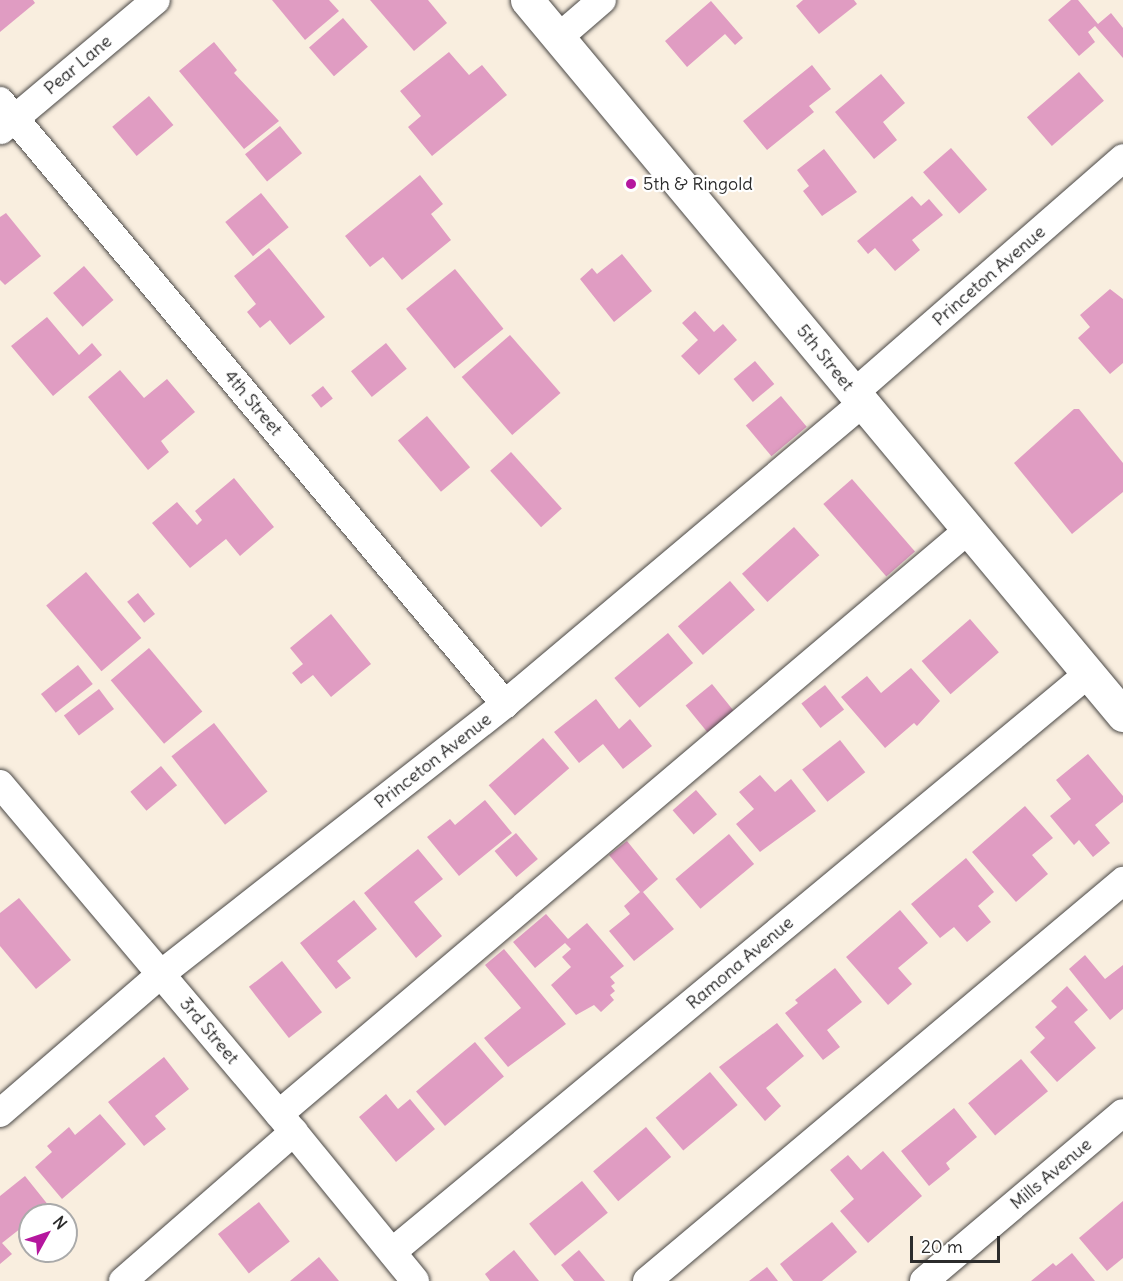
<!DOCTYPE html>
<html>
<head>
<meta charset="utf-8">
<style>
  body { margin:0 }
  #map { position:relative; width:1123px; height:1281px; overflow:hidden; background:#f9eedf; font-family:Delius,sans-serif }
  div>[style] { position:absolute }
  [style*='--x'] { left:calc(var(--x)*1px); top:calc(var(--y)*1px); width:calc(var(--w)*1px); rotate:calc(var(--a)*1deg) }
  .building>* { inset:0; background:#e09cc2; transform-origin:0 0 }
  .roads { filter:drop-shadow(0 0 2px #4a4846) drop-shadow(0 0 2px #4a4846) }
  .minor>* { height:28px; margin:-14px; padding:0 14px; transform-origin:14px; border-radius:14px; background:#fff }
  .major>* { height:33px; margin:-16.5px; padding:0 16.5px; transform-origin:16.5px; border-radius:16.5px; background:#fff }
  .dots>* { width:16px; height:16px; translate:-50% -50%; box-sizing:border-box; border:3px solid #fff; border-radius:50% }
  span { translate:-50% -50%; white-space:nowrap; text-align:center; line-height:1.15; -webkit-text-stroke:4.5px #fff; paint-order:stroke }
  .street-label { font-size:18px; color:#2b2b2b }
  .poi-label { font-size:18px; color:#2b2b2b }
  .left { translate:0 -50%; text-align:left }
  .north { position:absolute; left:18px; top:1203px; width:60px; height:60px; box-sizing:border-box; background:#fff; border:2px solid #aaa; border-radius:50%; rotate:50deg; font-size:16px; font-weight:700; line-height:24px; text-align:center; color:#2b2b2b }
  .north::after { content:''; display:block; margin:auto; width:21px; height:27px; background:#b5179e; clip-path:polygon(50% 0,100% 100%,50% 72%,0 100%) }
  .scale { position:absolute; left:910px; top:1236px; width:90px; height:27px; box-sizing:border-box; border:3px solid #2b2b2b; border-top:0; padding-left:8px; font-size:18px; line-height:21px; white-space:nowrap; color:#2b2b2b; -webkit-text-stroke:4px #fff; paint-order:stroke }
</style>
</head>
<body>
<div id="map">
  <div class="building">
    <div style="clip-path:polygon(0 0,33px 0,35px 3px,0 32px)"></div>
    <div style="clip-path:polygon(272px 0,329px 0,339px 11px,305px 40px)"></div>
    <div style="clip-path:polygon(370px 0,428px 0,447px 23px,414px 51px)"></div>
    <div style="clip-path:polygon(803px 0,854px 0,857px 4px,819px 34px,796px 6px)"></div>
    <div style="clip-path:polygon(1071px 0,1078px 0,1098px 24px,1111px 13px,1123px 28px,1123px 58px,1095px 26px,1088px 32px,1095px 42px,1079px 56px,1048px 20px)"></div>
    <div style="clip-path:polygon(711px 1px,743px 38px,735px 45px,725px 34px,687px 67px,665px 41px)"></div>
    <div style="left:343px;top:18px;width:38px;height:45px;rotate:49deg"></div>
    <div style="clip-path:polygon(214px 42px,237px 70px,234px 73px,279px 121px,244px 149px,179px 71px)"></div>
    <div style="clip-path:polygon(449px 52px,469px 75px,482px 65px,507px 95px,432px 156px,408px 127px,421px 116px,400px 91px)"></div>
    <div style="clip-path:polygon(812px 65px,831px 89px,809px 106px,814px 112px,767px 150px,743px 121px)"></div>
    <div style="left:1079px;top:72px;width:38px;height:69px;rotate:49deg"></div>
    <div style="clip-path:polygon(881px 74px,905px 103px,883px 122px,897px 140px,874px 159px,835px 112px)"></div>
    <div style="left:149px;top:96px;width:38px;height:48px;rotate:50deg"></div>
    <div style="left:280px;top:126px;width:35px;height:45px;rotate:51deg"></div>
    <div style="left:951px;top:148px;width:55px;height:37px;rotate:49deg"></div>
    <div style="clip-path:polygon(824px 149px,857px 192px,822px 216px,803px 191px,809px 186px,797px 170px)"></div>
    <div style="clip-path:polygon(420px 175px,443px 204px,431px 214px,451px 240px,402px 280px,383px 257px,370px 267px,345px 236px)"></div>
    <div style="left:261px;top:193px;width:44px;height:46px;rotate:51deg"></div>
    <div style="clip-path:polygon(912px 196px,921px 206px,929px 199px,943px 215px,912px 240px,920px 250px,895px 271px,875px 248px,868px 254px,857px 241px)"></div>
    <div style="clip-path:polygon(6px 213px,41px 256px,5px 285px,0 280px,0 217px)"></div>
    <div style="clip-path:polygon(269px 248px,325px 317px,290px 345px,270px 320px,260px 328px,247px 312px,256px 304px,234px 276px)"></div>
    <div style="clip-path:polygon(622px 254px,652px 291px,614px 322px,580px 279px,592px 268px,597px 274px)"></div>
    <div style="left:84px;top:266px;width:45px;height:41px;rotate:49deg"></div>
    <div style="left:455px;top:269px;width:77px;height:63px;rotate:51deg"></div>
    <div style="clip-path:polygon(1110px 289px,1123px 299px,1123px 363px,1110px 374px,1078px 338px,1090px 327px,1080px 315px)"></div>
    <div style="clip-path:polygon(695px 311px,714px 332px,723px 324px,737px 340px,699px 375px,681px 356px,698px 340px,682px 323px)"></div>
    <div style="clip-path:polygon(47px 317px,79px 355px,92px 343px,102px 355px,53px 396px,11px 346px)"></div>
    <div style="left:510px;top:335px;width:77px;height:64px;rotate:49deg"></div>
    <div style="left:386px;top:343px;width:33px;height:45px;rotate:51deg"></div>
    <div style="left:755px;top:361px;width:30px;height:28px;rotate:50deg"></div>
    <div style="clip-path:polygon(120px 370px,144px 398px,167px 379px,195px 412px,161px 441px,169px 452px,148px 470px,88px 397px)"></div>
    <div style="left:323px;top:386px;width:16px;height:15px;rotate:52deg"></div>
    <div style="left:781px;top:396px;width:40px;height:46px;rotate:50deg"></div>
    <div style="clip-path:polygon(1074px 409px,1079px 409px,1123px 463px,1123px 492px,1072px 534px,1014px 463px)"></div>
    <div style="left:427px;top:416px;width:67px;height:38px;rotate:50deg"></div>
    <div style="left:511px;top:452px;width:76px;height:28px;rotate:48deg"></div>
    <div style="clip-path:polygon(234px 478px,274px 527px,240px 556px,226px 539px,190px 568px,152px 523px,177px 502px,197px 525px,202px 520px,195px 511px)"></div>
    <div style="left:852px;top:479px;width:96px;height:38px;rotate:49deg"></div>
    <div style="left:794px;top:527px;width:38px;height:70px;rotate:48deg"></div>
    <div style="left:86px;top:572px;width:86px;height:52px;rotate:50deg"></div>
    <div style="left:730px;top:581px;width:38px;height:69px;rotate:49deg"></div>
    <div style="left:138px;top:593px;width:27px;height:14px;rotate:51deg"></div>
    <div style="clip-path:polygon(331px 614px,371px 664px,331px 697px,313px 675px,301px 684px,292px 673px,303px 664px,290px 648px)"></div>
    <div style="left:970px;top:619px;width:44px;height:64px;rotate:49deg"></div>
    <div style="left:668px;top:633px;width:39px;height:70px;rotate:50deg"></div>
    <div style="left:149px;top:648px;width:83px;height:50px;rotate:50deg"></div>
    <div style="left:78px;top:665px;width:24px;height:47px;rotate:52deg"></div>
    <div style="clip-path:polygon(911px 668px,940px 701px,917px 726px,914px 723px,885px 748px,841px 697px,867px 676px,881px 693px)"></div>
    <div style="left:712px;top:684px;width:35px;height:34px;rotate:51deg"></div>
    <div style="left:825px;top:685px;width:31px;height:30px;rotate:52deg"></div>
    <div style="left:99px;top:689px;width:25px;height:44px;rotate:53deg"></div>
    <div style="clip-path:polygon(596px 699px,619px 729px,630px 719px,652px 746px,623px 769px,603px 744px,579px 763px,554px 732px)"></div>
    <div style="left:214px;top:723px;width:87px;height:54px;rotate:52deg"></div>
    <div style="left:543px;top:738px;width:40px;height:72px;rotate:49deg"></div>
    <div style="left:840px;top:740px;width:41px;height:48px;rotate:52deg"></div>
    <div style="clip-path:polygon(1088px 754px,1123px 796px,1123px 802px,1095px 825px,1110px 843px,1093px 857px,1079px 840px,1074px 845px,1050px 816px,1071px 799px,1056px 780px)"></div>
    <div style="left:161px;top:766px;width:25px;height:40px;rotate:50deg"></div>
    <div style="clip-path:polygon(760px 775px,775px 792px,791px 779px,816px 811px,760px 852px,736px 824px,754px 809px,739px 792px)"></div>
    <div style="left:696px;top:790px;width:32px;height:31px;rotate:49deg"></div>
    <div style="clip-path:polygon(485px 800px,512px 833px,459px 876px,427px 837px,450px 819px,455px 825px)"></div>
    <div style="clip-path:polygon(1025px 806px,1053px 838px,1032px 855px,1048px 874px,1016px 902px,972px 852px)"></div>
    <div style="left:516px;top:833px;width:34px;height:28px;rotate:50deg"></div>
    <div style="left:729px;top:834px;width:39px;height:70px;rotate:50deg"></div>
    <div style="clip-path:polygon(627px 841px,658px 879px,643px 892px,674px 929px,634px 961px,609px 931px,630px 914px,624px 906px,640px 892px,609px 855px)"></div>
    <div style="clip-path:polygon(418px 849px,443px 879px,414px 902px,442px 936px,416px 958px,364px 893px)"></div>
    <div style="clip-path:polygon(966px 858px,994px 892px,978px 906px,991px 922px,967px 942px,954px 927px,940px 938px,911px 904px)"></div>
    <div style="clip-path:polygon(19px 898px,71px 960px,36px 989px,0 946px,0 913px)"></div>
    <div style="clip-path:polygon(354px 900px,377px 929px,337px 961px,351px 978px,336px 989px,300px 943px)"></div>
    <div style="clip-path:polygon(900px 910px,928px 943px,898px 968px,912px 984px,888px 1005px,846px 957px)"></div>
    <div style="clip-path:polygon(546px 914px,568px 939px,587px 923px,624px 966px,610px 977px,615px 983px,611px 986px,615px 991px,610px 995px,614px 1000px,601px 1012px,594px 1005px,576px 1015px,551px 985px,571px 967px,562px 957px,571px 949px,565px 943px,535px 968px,513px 942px)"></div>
    <div style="clip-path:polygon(504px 949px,566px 1024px,508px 1067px,484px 1038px,521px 1008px,485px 965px)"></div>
    <div style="clip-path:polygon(1085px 955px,1105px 979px,1123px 965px,1123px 1009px,1110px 1020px,1069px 969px)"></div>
    <div style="left:282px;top:961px;width:65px;height:42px;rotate:52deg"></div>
    <div style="clip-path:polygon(835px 968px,862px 1002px,827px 1030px,840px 1047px,823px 1060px,785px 1013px,798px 1003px,795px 1000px)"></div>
    <div style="clip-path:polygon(1067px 986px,1088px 1010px,1074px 1022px,1096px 1048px,1057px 1082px,1030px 1052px,1045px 1038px,1035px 1027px,1057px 1007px,1051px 1001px)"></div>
    <div style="clip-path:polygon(777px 1023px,804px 1056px,766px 1088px,781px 1106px,765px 1121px,719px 1067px)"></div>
    <div style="left:475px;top:1042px;width:45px;height:77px;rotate:50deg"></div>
    <div style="clip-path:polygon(164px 1057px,189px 1089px,155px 1116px,166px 1129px,144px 1146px,108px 1102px)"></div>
    <div style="left:1021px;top:1059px;width:42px;height:69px;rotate:50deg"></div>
    <div style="left:710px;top:1072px;width:43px;height:71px;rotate:50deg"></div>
    <div style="clip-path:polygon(386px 1094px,398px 1109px,410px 1099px,435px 1129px,396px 1162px,359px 1117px)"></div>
    <div style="clip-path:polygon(954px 1108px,977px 1137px,946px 1163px,950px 1169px,929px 1186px,901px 1151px)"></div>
    <div style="clip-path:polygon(100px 1114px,126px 1144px,62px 1199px,35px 1167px,52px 1152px,47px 1146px,69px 1127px,75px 1135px)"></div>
    <div style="left:646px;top:1127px;width:39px;height:69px;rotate:50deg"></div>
    <div style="clip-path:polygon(883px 1151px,922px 1196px,868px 1243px,840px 1211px,854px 1199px,830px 1170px,848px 1155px,861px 1170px)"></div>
    <div style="clip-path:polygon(25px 1176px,49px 1206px,38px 1215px,30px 1215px,30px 1221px,2px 1243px,12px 1254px,0 1264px,0 1196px)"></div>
    <div style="left:582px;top:1181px;width:41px;height:68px;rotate:51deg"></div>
    <div style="clip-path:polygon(1123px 1201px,1123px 1258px,1107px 1271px,1079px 1238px)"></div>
    <div style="left:259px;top:1202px;width:50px;height:52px;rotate:52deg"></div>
    <div style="clip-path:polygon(832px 1222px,857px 1252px,822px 1281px,793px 1281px,780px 1264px)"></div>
    <div style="clip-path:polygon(514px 1250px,539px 1281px,490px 1281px,485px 1274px)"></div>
    <div style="clip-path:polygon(579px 1250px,605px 1281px,574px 1281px,561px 1265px)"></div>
    <div style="clip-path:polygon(1072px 1253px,1095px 1281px,1031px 1281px,1053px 1263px,1056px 1266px)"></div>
    <div style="clip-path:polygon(319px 1257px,339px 1281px,290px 1281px)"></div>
    <div style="clip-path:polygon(767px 1267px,778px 1281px,749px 1281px)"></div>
  </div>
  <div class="roads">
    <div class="minor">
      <div style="--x:558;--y:38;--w:58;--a:-40.8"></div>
      <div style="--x:0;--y:101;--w:787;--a:50.05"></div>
      <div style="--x:1;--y:130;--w:202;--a:-40"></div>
      <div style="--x:854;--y:393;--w:357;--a:-41.1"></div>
      <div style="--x:0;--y:784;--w:432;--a:49.8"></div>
      <div style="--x:279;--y:1114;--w:215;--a:50.8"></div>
      <div style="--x:0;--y:1113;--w:213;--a:-40.8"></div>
      <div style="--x:161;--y:974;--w:437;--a:-38.1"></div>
      <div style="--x:505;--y:704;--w:467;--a:-40.1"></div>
      <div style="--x:279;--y:1114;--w:902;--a:-40.28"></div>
      <div style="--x:392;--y:1252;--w:905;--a:-39.71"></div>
      <div style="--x:123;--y:1281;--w:227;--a:-41.1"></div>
      <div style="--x:647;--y:1281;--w:622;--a:-40.04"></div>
      <div style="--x:924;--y:1281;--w:260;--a:-40.2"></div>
    </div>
    <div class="major">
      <div style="--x:527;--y:0;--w:931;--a:50.19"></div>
    </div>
  </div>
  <div class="dots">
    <div style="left:631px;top:184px;background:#b5179e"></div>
  </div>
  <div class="street-label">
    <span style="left:78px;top:65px;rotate:-40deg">Pear Lane</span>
    <span style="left:989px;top:276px;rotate:-41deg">Princeton Avenue</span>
    <span style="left:825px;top:358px;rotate:51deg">5th Street</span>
    <span style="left:253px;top:403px;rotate:50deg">4th Street</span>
    <span style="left:433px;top:761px;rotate:-38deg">Princeton Avenue</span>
    <span style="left:740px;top:963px;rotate:-40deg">Ramona Avenue</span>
    <span style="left:209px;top:1031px;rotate:50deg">3rd Street</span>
    <span style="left:1051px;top:1174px;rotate:-40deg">Mills Avenue</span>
  </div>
  <div class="poi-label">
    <span class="left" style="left:643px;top:184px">5th &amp; Ringold</span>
  </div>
  <div class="north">N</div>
  <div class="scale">20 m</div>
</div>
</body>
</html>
